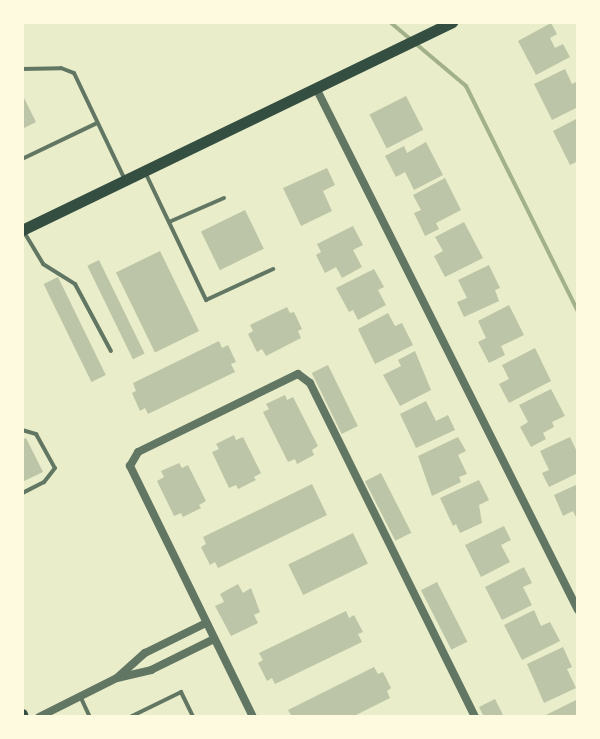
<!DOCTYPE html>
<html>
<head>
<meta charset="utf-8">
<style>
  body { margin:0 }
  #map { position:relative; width:600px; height:739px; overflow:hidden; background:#e9edc9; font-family:"Asap Condensed",sans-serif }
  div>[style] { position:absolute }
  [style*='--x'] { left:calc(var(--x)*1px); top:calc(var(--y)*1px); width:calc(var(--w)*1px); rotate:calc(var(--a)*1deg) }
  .stream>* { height:4px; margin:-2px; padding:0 2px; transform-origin:2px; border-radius:2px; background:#a3b18a }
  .building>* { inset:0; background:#bcc5a7; transform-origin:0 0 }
  .service>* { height:4px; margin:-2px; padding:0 2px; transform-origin:2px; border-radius:2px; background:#617663 }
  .minor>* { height:8px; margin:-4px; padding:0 4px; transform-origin:4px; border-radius:4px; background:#617663 }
  .secondary>* { height:11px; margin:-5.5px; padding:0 5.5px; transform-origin:5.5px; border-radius:5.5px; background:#344e41 }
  span { translate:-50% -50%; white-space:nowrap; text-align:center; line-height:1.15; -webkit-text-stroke:6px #fefae0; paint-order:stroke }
  .frame { position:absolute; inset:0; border:24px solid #fefae0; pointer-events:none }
</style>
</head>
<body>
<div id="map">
  <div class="stream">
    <div style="--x:390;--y:22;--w:99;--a:40.1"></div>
    <div style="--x:466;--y:86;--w:252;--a:63.6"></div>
  </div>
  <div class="building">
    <div style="clip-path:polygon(551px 23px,557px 34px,550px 38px,555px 48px,563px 44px,570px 57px,536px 75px,518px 41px)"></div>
    <div style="clip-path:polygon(565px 69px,572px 84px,578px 81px,578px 107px,552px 120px,534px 84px)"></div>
    <div style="clip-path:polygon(22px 94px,36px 122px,22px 129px)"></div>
    <div style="left:406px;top:96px;width:38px;height:41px;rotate:63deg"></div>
    <div style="clip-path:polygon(578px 118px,578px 161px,570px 165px,553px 131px)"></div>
    <div style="clip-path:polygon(426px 142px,443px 175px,414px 190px,405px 172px,396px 177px,385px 156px,404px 146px,407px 153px)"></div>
    <div style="clip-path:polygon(327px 168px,335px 185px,323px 191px,332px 211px,301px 226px,283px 188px)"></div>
    <div style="clip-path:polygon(445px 178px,461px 210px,436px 223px,439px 229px,425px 236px,414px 213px,421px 210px,413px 195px)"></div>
    <div style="left:245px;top:210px;width:43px;height:49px;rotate:64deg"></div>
    <div style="clip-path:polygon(464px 222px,483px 258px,445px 277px,434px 256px,443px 251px,435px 237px)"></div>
    <div style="clip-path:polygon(353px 226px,363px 245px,353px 250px,362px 267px,342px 278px,336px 267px,325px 273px,316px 255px,321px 252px,317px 244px)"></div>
    <div style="left:160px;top:251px;width:89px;height:49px;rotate:64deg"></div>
    <div style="left:99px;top:260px;width:104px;height:13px;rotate:64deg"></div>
    <div style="clip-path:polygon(489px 265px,500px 288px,495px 290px,499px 301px,464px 317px,457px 302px,467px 298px,458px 280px)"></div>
    <div style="clip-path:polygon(374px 269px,384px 287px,378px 290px,386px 305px,358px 320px,353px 310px,349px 312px,336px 288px)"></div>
    <div style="left:58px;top:277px;width:109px;height:16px;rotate:64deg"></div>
    <div style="clip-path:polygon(509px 305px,524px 335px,501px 346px,505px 355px,489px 363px,478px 342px,486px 338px,478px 321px)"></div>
    <div style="clip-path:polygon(287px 307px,290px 313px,294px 312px,302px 329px,298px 331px,301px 338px,266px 356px,262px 349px,257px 352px,248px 334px,253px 331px,250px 325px)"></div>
    <div style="clip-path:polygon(388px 313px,395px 326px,402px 323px,413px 345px,375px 364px,358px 329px)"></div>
    <div style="clip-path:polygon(219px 341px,222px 348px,228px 345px,236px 362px,231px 364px,235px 372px,148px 414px,145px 408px,140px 411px,132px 393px,136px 391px,133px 383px)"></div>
    <div style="clip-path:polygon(535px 348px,551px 381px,509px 403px,499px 384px,509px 379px,502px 365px)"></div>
    <div style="clip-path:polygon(415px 351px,431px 390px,400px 406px,383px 375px,401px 366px,398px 360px)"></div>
    <div style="left:328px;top:365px;width:68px;height:18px;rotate:64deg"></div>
    <div style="clip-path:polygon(551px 389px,565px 416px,552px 422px,554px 427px,543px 433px,546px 439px,531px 447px,520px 427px,528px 422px,519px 405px)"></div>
    <div style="clip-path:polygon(285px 395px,287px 400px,293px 397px,318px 446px,312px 450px,314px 455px,297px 464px,295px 459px,288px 462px,263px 412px,269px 409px,266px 404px)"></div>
    <div style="clip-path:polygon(426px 401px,436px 421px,448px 415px,455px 430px,416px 448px,400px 414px)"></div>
    <div style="clip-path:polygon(234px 435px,236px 440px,243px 437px,261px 473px,254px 477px,256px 480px,238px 489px,236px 485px,229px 488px,212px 452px,219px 449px,216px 444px)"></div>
    <div style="clip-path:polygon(458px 437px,466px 451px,458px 455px,467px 474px,459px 477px,461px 482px,432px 496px,418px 456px)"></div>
    <div style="clip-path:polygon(570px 437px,578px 454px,578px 473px,549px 487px,542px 473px,549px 470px,540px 451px)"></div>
    <div style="clip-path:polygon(26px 438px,43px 472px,22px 482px,22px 440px)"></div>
    <div style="clip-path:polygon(179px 463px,182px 468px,188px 465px,206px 501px,199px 505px,201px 508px,183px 517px,181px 513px,174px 516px,157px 481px,164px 477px,161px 471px)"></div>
    <div style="left:381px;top:473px;width:67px;height:18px;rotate:63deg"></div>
    <div style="clip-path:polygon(479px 480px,489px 500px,479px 505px,482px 523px,460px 533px,456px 524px,453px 526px,440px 498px)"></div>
    <div style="clip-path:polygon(312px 484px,327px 515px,218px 568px,215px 562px,210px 565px,201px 547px,206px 544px,203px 537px)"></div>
    <div style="clip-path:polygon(578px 484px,578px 521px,573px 511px,563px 516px,554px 495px)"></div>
    <div style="clip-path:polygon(504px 526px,511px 540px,501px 545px,510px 562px,481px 577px,465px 545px)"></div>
    <div style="left:353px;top:533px;width:34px;height:72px;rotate:64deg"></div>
    <div style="clip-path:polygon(524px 567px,532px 583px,523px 587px,532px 605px,502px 620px,485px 587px)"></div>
    <div style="left:437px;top:582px;width:67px;height:18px;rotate:63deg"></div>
    <div style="clip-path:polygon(238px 584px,243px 593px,251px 588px,260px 612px,254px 615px,258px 623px,231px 636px,215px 606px,224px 602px,220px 594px)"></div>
    <div style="clip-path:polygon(534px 610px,541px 626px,550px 622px,560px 641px,522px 660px,504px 625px)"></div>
    <div style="clip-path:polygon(346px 611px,349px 618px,354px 615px,363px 632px,358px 634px,362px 642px,275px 684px,272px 678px,267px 681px,258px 663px,263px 660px,259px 653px)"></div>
    <div style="clip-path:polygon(563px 647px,572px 667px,567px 669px,576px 688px,544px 703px,527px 664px)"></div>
    <div style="clip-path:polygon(374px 667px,378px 674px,383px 672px,391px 688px,387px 691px,390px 698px,352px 717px,292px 717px,288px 710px)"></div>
    <div style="clip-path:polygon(495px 699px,504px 717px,484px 717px,479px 707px)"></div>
    <div style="clip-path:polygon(578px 699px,578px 717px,542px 717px)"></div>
  </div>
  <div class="service">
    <div style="--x:22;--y:69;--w:39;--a:-1"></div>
    <div style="--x:61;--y:68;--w:14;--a:21"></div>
    <div style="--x:74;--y:73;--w:116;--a:64.5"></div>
    <div style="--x:22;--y:159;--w:83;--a:-25.6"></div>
    <div style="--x:145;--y:172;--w:142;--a:64.5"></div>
    <div style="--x:206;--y:300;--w:74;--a:-24.8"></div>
    <div style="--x:169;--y:222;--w:60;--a:-23.6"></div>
    <div style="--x:24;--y:232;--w:37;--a:59"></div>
    <div style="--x:43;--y:264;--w:38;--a:32"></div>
    <div style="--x:75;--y:284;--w:76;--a:61.8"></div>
    <div style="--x:22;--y:430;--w:15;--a:16"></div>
    <div style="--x:36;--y:434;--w:39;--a:61"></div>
    <div style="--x:55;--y:468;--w:18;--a:128"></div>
    <div style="--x:44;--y:482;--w:25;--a:153"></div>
    <div style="--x:81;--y:698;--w:21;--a:65"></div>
    <div style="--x:130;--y:717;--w:57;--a:-26.1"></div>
    <div style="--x:181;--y:692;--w:28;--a:64"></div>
  </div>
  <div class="minor">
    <div style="--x:316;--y:88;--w:584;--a:63.35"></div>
    <div style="--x:118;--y:677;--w:36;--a:-42"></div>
    <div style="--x:145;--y:653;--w:68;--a:-26.2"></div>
    <div style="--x:39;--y:717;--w:87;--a:-26.6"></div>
    <div style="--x:117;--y:678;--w:35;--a:-13"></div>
    <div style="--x:151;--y:670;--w:70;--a:-26.2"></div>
    <div style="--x:253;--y:717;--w:280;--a:-116.1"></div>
    <div style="--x:130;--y:466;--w:16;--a:-60"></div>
    <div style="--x:138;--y:452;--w:178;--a:-26"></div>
    <div style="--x:298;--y:374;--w:15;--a:37"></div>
    <div style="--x:310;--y:383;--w:373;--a:63.7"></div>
  </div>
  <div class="secondary">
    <div style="--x:22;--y:230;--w:478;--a:-25.8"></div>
    <div style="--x:22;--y:714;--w:3;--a:72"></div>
  </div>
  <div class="frame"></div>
</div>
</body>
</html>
